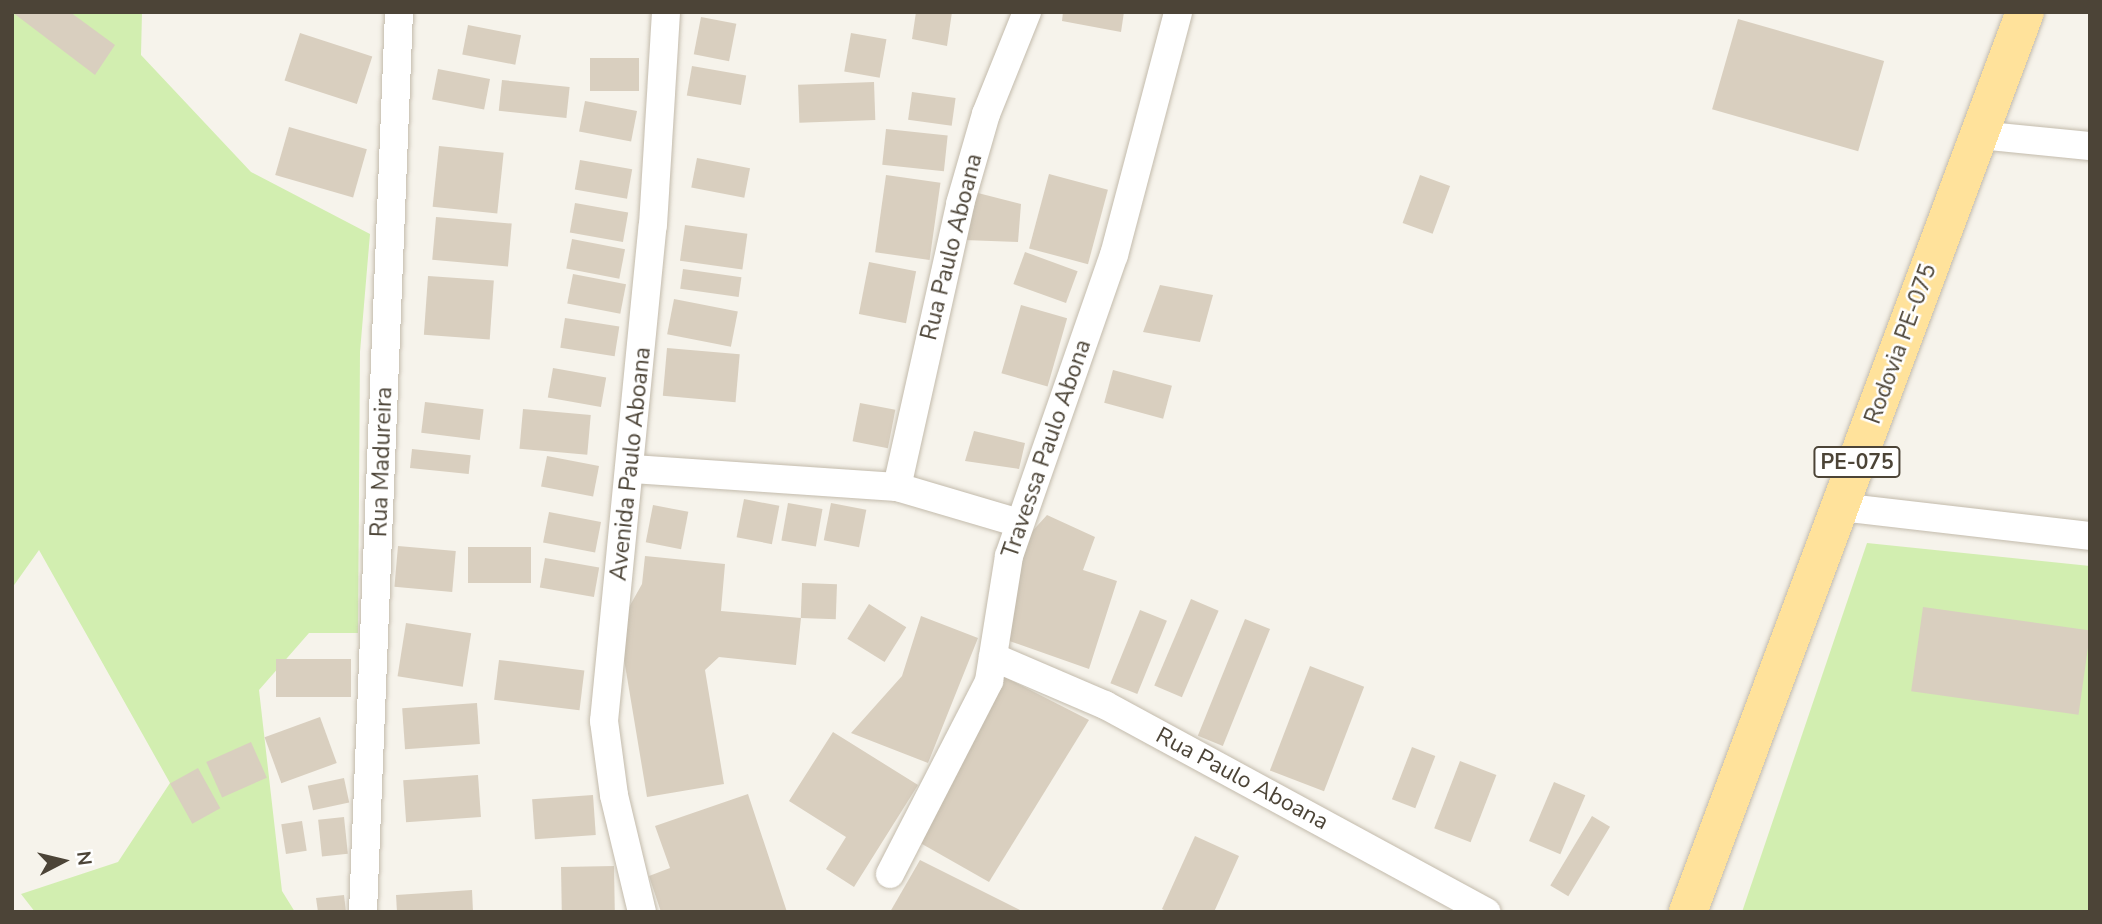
<!DOCTYPE html>
<html>
<head>
<meta charset="utf-8">
<style>
  body { margin:0 }
  #map { position:relative; width:2102px; height:924px; overflow:hidden; background:#f6f3eb; font-family:"Nunito Sans",sans-serif }
  div>[style] { position:absolute }
  [style*='--x'] { left:calc(var(--x)*1px); top:calc(var(--y)*1px); width:calc(var(--w)*1px); rotate:calc(var(--a)*1deg) }
  .green>* { inset:0; background:#d2eeb0 }
  .building>* { inset:0; background:#d9cfbf; transform-origin:0 0 }
  .roads { filter:drop-shadow(0 0 2px #c3bbac) drop-shadow(0 0 2px #c3bbac) }
  .street>* { height:28px; margin:-14px; padding:0 14px; transform-origin:14px; border-radius:14px; background:#fff }
  .primary>* { height:38px; margin:-19px; padding:0 19px; transform-origin:19px; border-radius:19px; background:#ffe29b }
  span { translate:-50% -50%; white-space:nowrap; text-align:center; line-height:1.15; -webkit-text-stroke:5px #fff; paint-order:stroke }
  .shield-label span { padding:2px 5px; background:#fff; border:2px solid; border-radius:5px; -webkit-text-stroke-width:0 }
  .shield-label { font-size:21px; color:#4c4437; font-weight:700 }
  .street-label { font-size:23px; color:#4c4437 }
  .frame { position:absolute; inset:0; border:14px solid #4c4437; pointer-events:none }
  .north { position:absolute; left:28px; top:826px; width:70px; height:70px; -webkit-text-stroke:5px #fff; paint-order:stroke; rotate:83deg; font-size:19px; font-weight:700; line-height:28px; text-align:center; color:#4c4437 }
  .north::after { content:''; display:block; margin:auto; width:24px; height:32px; background:#4c4437; clip-path:polygon(50% 0,100% 100%,50% 72%,0 100%) }
</style>
</head>
<body>
<div id="map">
  <div class="green">
    <div style="clip-path:polygon(12px 12px,142px 12px,141px 55px,251px 172px,370px 234px,360px 352px,358px 633px,309px 633px,259px 690px,282px 891px,295px 912px,35px 912px,21px 894px,118px 862px,170px 783px,39px 550px,12px 588px)"></div>
    <div style="clip-path:polygon(1867px 543px,2090px 566px,2090px 912px,1742px 912px)"></div>
  </div>
  <div class="building">
    <div style="clip-path:polygon(12px 12px,70px 12px,115px 45px,95px 75px)"></div>
    <div style="clip-path:polygon(916px 12px,952px 12px,947px 46px,912px 39px)"></div>
    <div style="clip-path:polygon(1063px 12px,1124px 12px,1121px 32px,1062px 21px)"></div>
    <div style="left:701px;top:17px;width:36px;height:38px;rotate:11deg"></div>
    <div style="left:1738px;top:19px;width:152px;height:94px;rotate:16deg"></div>
    <div style="left:468px;top:25px;width:54px;height:30px;rotate:11deg"></div>
    <div style="left:300px;top:33px;width:76px;height:50px;rotate:18deg"></div>
    <div style="left:851px;top:33px;width:36px;height:39px;rotate:10deg"></div>
    <div style="left:590px;top:58px;width:49px;height:33px"></div>
    <div style="left:692px;top:66px;width:55px;height:30px;rotate:10deg"></div>
    <div style="left:438px;top:69px;width:53px;height:31px;rotate:11deg"></div>
    <div style="left:502px;top:80px;width:68px;height:31px;rotate:6deg"></div>
    <div style="left:874px;top:82px;width:38px;height:76px;rotate:88deg"></div>
    <div style="left:912px;top:92px;width:44px;height:28px;rotate:8deg"></div>
    <div style="left:585px;top:101px;width:53px;height:31px;rotate:11deg"></div>
    <div style="left:289px;top:127px;width:81px;height:50px;rotate:16deg"></div>
    <div style="left:886px;top:129px;width:62px;height:36px;rotate:6deg"></div>
    <div style="left:439px;top:146px;width:65px;height:61px;rotate:6deg"></div>
    <div style="left:697px;top:158px;width:54px;height:30px;rotate:11deg"></div>
    <div style="left:580px;top:160px;width:53px;height:30px;rotate:10deg"></div>
    <div style="left:1049px;top:174px;width:61px;height:77px;rotate:15deg"></div>
    <div style="left:886px;top:175px;width:55px;height:78px;rotate:8deg"></div>
    <div style="left:1420px;top:175px;width:32px;height:51px;rotate:20deg"></div>
    <div style="clip-path:polygon(974px 192px,1021px 204px,1018px 242px,964px 240px)"></div>
    <div style="left:575px;top:203px;width:54px;height:30px;rotate:10deg"></div>
    <div style="left:436px;top:217px;width:76px;height:43px;rotate:5deg"></div>
    <div style="left:685px;top:225px;width:63px;height:36px;rotate:8deg"></div>
    <div style="left:572px;top:239px;width:54px;height:30px;rotate:11deg"></div>
    <div style="left:1025px;top:252px;width:56px;height:34px;rotate:20deg"></div>
    <div style="left:869px;top:262px;width:48px;height:53px;rotate:11deg"></div>
    <div style="left:683px;top:269px;width:59px;height:20px;rotate:8deg"></div>
    <div style="left:573px;top:274px;width:54px;height:30px;rotate:11deg"></div>
    <div style="left:428px;top:276px;width:66px;height:59px;rotate:4deg"></div>
    <div style="clip-path:polygon(1160px 285px,1213px 295px,1200px 342px,1143px 332px)"></div>
    <div style="left:674px;top:299px;width:65px;height:36px;rotate:11deg"></div>
    <div style="left:1021px;top:305px;width:48px;height:71px;rotate:16deg"></div>
    <div style="left:565px;top:318px;width:55px;height:30px;rotate:9deg"></div>
    <div style="left:667px;top:348px;width:73px;height:48px;rotate:5deg"></div>
    <div style="left:553px;top:368px;width:54px;height:30px;rotate:10deg"></div>
    <div style="left:1113px;top:370px;width:61px;height:34px;rotate:15deg"></div>
    <div style="left:425px;top:402px;width:59px;height:31px;rotate:7deg"></div>
    <div style="left:860px;top:403px;width:36px;height:39px;rotate:11deg"></div>
    <div style="left:523px;top:409px;width:68px;height:40px;rotate:5deg"></div>
    <div style="clip-path:polygon(974px 431px,1025px 443px,1019px 469px,965px 461px)"></div>
    <div style="left:412px;top:449px;width:59px;height:19px;rotate:6deg"></div>
    <div style="left:547px;top:456px;width:53px;height:31px;rotate:11deg"></div>
    <div style="left:744px;top:499px;width:36px;height:39px;rotate:11deg"></div>
    <div style="left:788px;top:503px;width:35px;height:38px;rotate:10deg"></div>
    <div style="left:831px;top:503px;width:36px;height:38px;rotate:11deg"></div>
    <div style="left:653px;top:505px;width:36px;height:38px;rotate:11deg"></div>
    <div style="left:549px;top:512px;width:53px;height:31px;rotate:11deg"></div>
    <div style="clip-path:polygon(1047px 515px,1095px 537px,1083px 570px,1117px 581px,1089px 669px,995px 636px,1010px 556px)"></div>
    <div style="left:398px;top:546px;width:58px;height:41px;rotate:5deg"></div>
    <div style="left:468px;top:547px;width:63px;height:36px"></div>
    <div style="clip-path:polygon(645px 556px,725px 564px,721px 611px,801px 618px,796px 665px,719px 657px,705px 670px,724px 784px,647px 797px,623px 653px,628px 609px,642px 584px)"></div>
    <div style="left:545px;top:558px;width:55px;height:30px;rotate:10deg"></div>
    <div style="left:802px;top:583px;width:35px;height:35px;rotate:2deg"></div>
    <div style="left:1191px;top:599px;width:30px;height:94px;rotate:23deg"></div>
    <div style="left:869px;top:604px;width:44px;height:41px;rotate:32deg"></div>
    <div style="left:1923px;top:607px;width:169px;height:85px;rotate:8deg"></div>
    <div style="left:1140px;top:610px;width:29px;height:79px;rotate:22deg"></div>
    <div style="clip-path:polygon(921px 616px,978px 638px,928px 763px,851px 733px,902px 676px)"></div>
    <div style="left:1245px;top:619px;width:27px;height:126px;rotate:22deg"></div>
    <div style="left:406px;top:623px;width:66px;height:54px;rotate:9deg"></div>
    <div style="left:276px;top:659px;width:75px;height:38px"></div>
    <div style="left:499px;top:660px;width:86px;height:40px;rotate:7deg"></div>
    <div style="left:1310px;top:666px;width:58px;height:112px;rotate:21deg"></div>
    <div style="clip-path:polygon(1001px 675px,1089px 720px,989px 882px,915px 840px)"></div>
    <div style="left:477px;top:703px;width:41px;height:75px;rotate:86deg"></div>
    <div style="left:320px;top:717px;width:49px;height:59px;rotate:70deg"></div>
    <div style="clip-path:polygon(833px 732px,918px 785px,854px 887px,826px 869px,846px 837px,789px 801px)"></div>
    <div style="left:251px;top:742px;width:39px;height:49px;rotate:66deg"></div>
    <div style="left:1412px;top:747px;width:25px;height:56px;rotate:21deg"></div>
    <div style="left:1460px;top:761px;width:39px;height:72px;rotate:21deg"></div>
    <div style="left:198px;top:768px;width:46px;height:32px;rotate:61deg"></div>
    <div style="left:478px;top:775px;width:42px;height:75px;rotate:86deg"></div>
    <div style="left:344px;top:778px;width:25px;height:37px;rotate:78deg"></div>
    <div style="left:1554px;top:782px;width:34px;height:64px;rotate:23deg"></div>
    <div style="clip-path:polygon(748px 794px,787px 912px,661px 912px,649px 876px,670px 868px,655px 826px)"></div>
    <div style="left:593px;top:795px;width:40px;height:61px;rotate:86deg"></div>
    <div style="left:1592px;top:816px;width:21px;height:81px;rotate:31deg"></div>
    <div style="left:344px;top:817px;width:37px;height:26px;rotate:84deg"></div>
    <div style="left:302px;top:821px;width:30px;height:21px;rotate:81deg"></div>
    <div style="clip-path:polygon(1195px 836px,1239px 856px,1214px 912px,1168px 912px,1162px 909px)"></div>
    <div style="clip-path:polygon(920px 860px,1024px 912px,890px 912px)"></div>
    <div style="left:614px;top:866px;width:46px;height:53px;rotate:89deg"></div>
    <div style="clip-path:polygon(472px 890px,473px 912px,397px 912px,396px 895px)"></div>
    <div style="clip-path:polygon(344px 895px,346px 912px,318px 912px,316px 898px)"></div>
  </div>
  <div class="roads">
    <div class="street">
      <div style="--x:1979;--y:135;--w:112;--a:5.7"></div>
      <div style="--x:632;--y:469;--w:266;--a:3.9"></div>
      <div style="--x:897;--y:487;--w:127;--a:16.4"></div>
      <div style="--x:897;--y:487;--w:290;--a:-77.4"></div>
      <div style="--x:960;--y:204;--w:94;--a:-73.9"></div>
      <div style="--x:986;--y:114;--w:110;--a:-68.1"></div>
      <div style="--x:1840;--y:507;--w:252;--a:6.6"></div>
      <div style="--x:993;--y:657;--w:122;--a:23.2"></div>
      <div style="--x:1105;--y:705;--w:434;--a:28.5"></div>
      <div style="--x:890;--y:874;--w:217;--a:-62.8"></div>
      <div style="--x:989;--y:681;--w:127;--a:-80.9"></div>
      <div style="--x:1009;--y:556;--w:319;--a:-70.8"></div>
      <div style="--x:1114;--y:255;--w:251;--a:-75.2"></div>
      <div style="--x:363;--y:912;--w:901;--a:-87.71"></div>
      <div style="--x:642;--y:912;--w:120;--a:-103.5"></div>
      <div style="--x:614;--y:795;--w:75;--a:-97.7"></div>
      <div style="--x:604;--y:721;--w:498;--a:-84.4"></div>
      <div style="--x:653;--y:225;--w:213;--a:-86.5"></div>
    </div>
    <div class="primary">
      <div style="--x:1688;--y:912;--w:961;--a:-69.47"></div>
    </div>
  </div>
  <div class="shield-label">
    <span style="left:1857px;top:462px">PE-075</span>
  </div>
  <div class="street-label">
    <span style="left:952px;top:247px;rotate:-76deg">Rua Paulo Aboana</span>
    <span style="left:1901px;top:344px;rotate:-70deg">Rodovia PE-075</span>
    <span style="left:1047px;top:449px;rotate:-71deg">Travessa Paulo Abona</span>
    <span style="left:382px;top:462px;rotate:-88deg">Rua Madureira</span>
    <span style="left:631px;top:464px;rotate:-84deg">Avenida Paulo Aboana</span>
    <span style="left:1242px;top:779px;rotate:28deg">Rua Paulo Aboana</span>
  </div>
  <div class="frame"></div>
  <div class="north">N</div>
</div>
</body>
</html>
